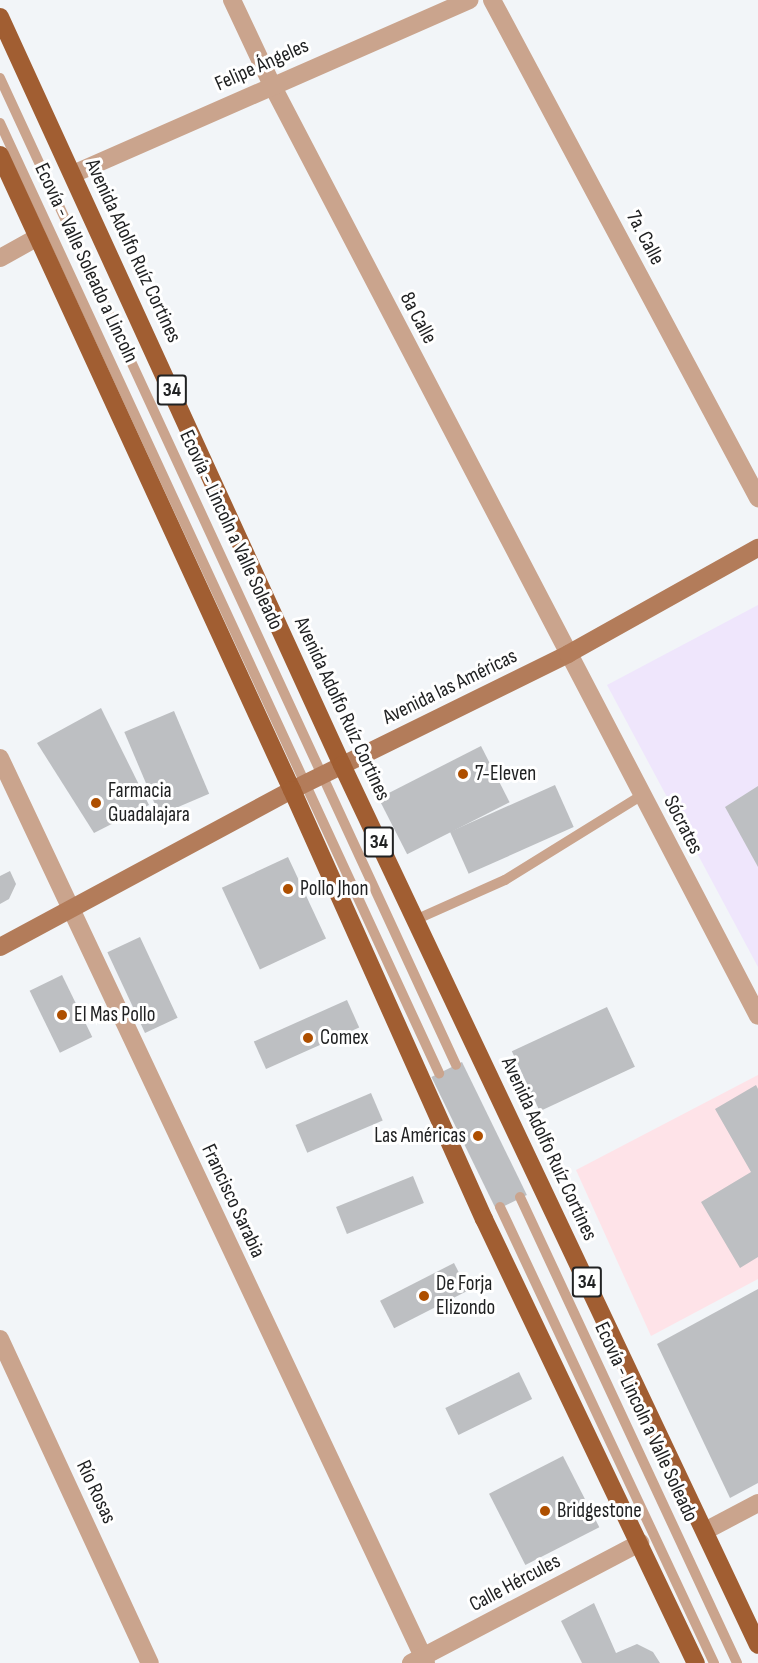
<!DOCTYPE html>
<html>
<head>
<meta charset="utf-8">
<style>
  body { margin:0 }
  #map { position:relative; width:758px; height:1663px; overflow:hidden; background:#f2f5f8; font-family:"Sofia Sans Condensed",sans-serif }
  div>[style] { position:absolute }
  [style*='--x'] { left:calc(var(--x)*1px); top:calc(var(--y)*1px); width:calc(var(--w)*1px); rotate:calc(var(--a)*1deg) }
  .industrial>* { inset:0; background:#efe6fc }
  .education>* { inset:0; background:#fee3e8 }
  .building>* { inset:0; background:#bdbfc2; transform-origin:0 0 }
  .lane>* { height:10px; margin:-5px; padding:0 5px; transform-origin:5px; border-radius:5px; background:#caa48d }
  .street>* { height:18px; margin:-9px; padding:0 9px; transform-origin:9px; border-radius:9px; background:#caa48d }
  .secondary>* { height:18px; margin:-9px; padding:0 9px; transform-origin:9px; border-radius:9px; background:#b37c5a }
  .primary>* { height:18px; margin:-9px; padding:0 9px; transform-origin:9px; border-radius:9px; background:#a15e32 }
  .dots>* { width:16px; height:16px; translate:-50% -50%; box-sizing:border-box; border:3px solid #fff; border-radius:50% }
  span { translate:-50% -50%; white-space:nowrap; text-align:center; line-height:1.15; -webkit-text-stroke:6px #fff; paint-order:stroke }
  .shield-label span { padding:2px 4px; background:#fff; border:2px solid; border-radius:4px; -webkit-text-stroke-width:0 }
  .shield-label { font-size:20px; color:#212223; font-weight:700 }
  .street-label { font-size:21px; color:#212223 }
  .poi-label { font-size:21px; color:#212223 }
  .left { translate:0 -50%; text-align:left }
  .right { translate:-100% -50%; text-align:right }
</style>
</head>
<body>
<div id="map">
  <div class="industrial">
    <div style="clip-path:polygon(758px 605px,758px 967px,607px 685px)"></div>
  </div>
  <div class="education">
    <div style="clip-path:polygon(758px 1075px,758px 1279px,651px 1336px,576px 1170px)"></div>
  </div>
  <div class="building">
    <div style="clip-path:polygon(101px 708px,149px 805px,94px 833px,37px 743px)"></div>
    <div style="left:174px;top:711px;width:90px;height:54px;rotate:67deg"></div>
    <div style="left:481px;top:746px;width:63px;height:115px;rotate:63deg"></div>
    <div style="left:555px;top:785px;width:46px;height:115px;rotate:66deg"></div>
    <div style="clip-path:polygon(758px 786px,758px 867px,725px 807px)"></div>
    <div style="left:288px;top:857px;width:90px;height:73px;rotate:65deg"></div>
    <div style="clip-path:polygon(10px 871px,16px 884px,9px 899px,0 904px,0 876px)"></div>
    <div style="left:140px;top:937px;width:89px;height:36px;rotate:65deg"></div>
    <div style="left:62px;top:975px;width:69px;height:36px;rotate:64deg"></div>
    <div style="left:347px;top:1000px;width:30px;height:102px;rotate:66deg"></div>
    <div style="left:607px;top:1007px;width:66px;height:105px;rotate:65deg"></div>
    <div style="left:462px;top:1062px;width:148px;height:34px;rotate:64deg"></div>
    <div style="clip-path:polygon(756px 1085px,758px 1089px,758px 1257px,740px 1268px,701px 1202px,751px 1172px,715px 1109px)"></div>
    <div style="left:371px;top:1093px;width:30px;height:82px;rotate:67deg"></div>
    <div style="left:413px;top:1176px;width:29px;height:83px;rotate:68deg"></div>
    <div style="left:454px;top:1263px;width:31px;height:83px;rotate:63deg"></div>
    <div style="clip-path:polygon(758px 1289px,758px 1483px,730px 1498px,657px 1344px)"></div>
    <div style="left:519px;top:1372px;width:30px;height:82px;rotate:64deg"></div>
    <div style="left:563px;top:1456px;width:80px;height:83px;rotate:63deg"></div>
    <div style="clip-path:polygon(594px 1603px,616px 1653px,637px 1644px,653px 1652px,660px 1663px,582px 1663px,561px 1621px)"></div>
  </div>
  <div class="lane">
    <div style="--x:0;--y:78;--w:1087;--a:65.2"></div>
    <div style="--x:0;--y:123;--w:1047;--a:65.2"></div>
    <div style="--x:415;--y:920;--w:98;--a:-24"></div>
    <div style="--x:505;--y:880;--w:161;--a:-31.8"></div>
    <div style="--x:520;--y:1197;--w:514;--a:65.03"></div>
    <div style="--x:500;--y:1207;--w:504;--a:64.86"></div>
  </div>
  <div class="street">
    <div style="--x:232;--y:0;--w:94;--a:64.8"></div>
    <div style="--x:272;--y:85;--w:1050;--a:62.43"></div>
    <div style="--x:492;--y:0;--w:565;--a:61.89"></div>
    <div style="--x:73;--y:174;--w:433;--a:-23.7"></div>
    <div style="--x:0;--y:258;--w:43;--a:-28.9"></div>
    <div style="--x:0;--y:758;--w:1000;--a:64.79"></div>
    <div style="--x:0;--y:1339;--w:357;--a:65.2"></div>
    <div style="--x:705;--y:1531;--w:60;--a:-27.8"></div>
    <div style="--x:411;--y:1663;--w:259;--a:-27.7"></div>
  </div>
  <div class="secondary">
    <div style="--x:0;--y:947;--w:332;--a:-28.3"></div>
    <div style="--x:292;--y:790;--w:308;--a:-26.2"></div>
    <div style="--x:568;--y:654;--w:218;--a:-29.2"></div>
  </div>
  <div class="primary">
    <div style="--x:0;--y:17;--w:822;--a:65.43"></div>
    <div style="--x:342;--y:765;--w:973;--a:64.7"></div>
    <div style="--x:0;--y:155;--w:699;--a:65.31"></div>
    <div style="--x:292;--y:790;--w:470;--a:65.9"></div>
    <div style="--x:484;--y:1219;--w:492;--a:64.5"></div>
  </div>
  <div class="dots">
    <div style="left:463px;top:774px;background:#ae4f00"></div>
    <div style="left:96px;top:803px;background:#ae4f00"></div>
    <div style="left:288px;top:889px;background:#ae4f00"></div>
    <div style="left:62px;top:1015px;background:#ae4f00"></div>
    <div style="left:308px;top:1038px;background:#ae4f00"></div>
    <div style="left:478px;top:1136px;background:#ae4f00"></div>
    <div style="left:424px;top:1296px;background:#ae4f00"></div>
    <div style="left:545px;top:1511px;background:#ae4f00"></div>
  </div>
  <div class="shield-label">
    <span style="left:172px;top:390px">34</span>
    <span style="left:379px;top:842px">34</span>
    <span style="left:587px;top:1282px">34</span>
  </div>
  <div class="street-label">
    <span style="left:262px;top:65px;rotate:-24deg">Felipe Ángeles</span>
    <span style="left:645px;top:238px;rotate:62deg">7a. Calle</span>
    <span style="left:133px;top:251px;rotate:65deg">Avenida Adolfo Ruíz Cortines</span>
    <span style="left:86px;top:263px;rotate:65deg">Ecovía - Valle Soleado a Lincoln</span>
    <span style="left:418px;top:318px;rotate:62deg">8a Calle</span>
    <span style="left:231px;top:530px;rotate:65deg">Ecovía - Lincoln a Valle Soleado</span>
    <span style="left:450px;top:687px;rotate:-26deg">Avenida las Américas</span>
    <span style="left:342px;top:709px;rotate:65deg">Avenida Adolfo Ruíz Cortines</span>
    <span style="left:683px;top:825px;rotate:63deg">Sócrates</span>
    <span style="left:549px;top:1149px;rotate:65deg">Avenida Adolfo Ruíz Cortines</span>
    <span style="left:233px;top:1201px;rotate:65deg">Francisco Sarabia</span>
    <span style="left:646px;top:1422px;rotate:65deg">Ecovía - Lincoln a Valle Soleado</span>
    <span style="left:96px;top:1492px;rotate:65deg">Río Rosas</span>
    <span style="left:515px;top:1583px;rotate:-28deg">Calle Hércules</span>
  </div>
  <div class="poi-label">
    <span class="left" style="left:475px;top:774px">7-Eleven</span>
    <span class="left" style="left:108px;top:803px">Farmacia<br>Guadalajara</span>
    <span class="left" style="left:300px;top:889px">Pollo Jhon</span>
    <span class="left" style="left:74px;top:1015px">El Mas Pollo</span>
    <span class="left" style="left:320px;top:1038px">Comex</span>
    <span class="right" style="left:466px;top:1136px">Las Américas</span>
    <span class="left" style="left:436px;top:1296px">De Forja<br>Elizondo</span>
    <span class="left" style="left:557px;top:1511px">Bridgestone</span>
  </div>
</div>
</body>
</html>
